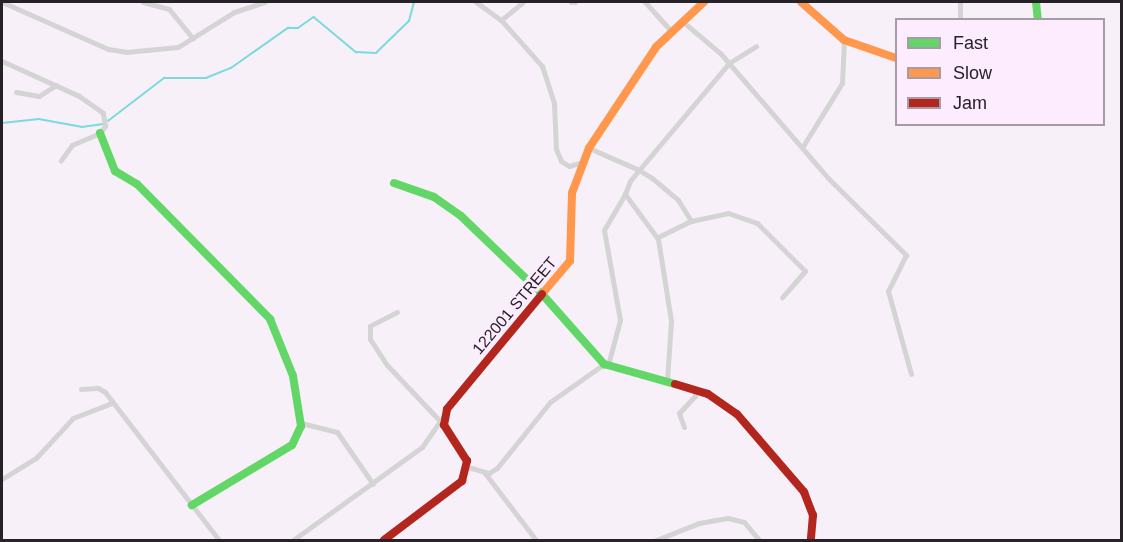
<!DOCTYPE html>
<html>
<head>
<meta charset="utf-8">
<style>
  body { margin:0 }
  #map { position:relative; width:1123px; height:542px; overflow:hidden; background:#f8f0f9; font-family:Helvetica,sans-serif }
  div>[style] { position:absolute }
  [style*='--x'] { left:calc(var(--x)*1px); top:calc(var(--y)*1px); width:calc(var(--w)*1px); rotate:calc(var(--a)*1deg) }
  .stream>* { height:1.5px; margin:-0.75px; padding:0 0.75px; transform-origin:0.75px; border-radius:0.75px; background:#7bdade }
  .street>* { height:5px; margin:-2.5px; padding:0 2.5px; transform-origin:2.5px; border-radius:2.5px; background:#d5d4d5 }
  .fast>* { height:8px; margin:-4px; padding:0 4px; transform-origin:4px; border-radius:4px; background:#63d668 }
  .slow>* { height:8px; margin:-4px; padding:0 4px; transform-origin:4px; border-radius:4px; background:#ff974d }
  .jam>* { height:8px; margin:-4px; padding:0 4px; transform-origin:4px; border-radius:4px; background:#b3261e }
  span { translate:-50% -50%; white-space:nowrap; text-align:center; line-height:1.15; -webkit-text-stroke:6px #fcecfd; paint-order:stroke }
  .street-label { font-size:16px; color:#272228 }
  .frame { position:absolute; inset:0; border:3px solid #272228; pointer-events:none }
  .legend { position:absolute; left:895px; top:18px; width:210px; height:108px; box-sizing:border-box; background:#fcecfd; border:2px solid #a79ba8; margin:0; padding:8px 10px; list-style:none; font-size:18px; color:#272228 }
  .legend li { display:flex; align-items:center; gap:12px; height:30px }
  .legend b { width:30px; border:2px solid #a79ba8 }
</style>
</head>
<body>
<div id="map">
  <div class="stream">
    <div style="--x:108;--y:121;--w:71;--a:-37.5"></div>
    <div style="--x:164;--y:78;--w:42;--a:0"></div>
    <div style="--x:206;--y:78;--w:27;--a:-22"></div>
    <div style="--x:231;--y:68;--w:70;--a:-35.1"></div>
    <div style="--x:288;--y:28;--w:10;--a:0"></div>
    <div style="--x:298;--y:28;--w:19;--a:-35"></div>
    <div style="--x:314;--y:17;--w:55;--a:39.8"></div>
    <div style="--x:356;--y:52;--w:20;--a:3"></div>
    <div style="--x:376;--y:53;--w:46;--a:-44.1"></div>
    <div style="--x:409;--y:21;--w:20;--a:-75"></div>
    <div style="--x:2;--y:123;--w:37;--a:-6"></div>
    <div style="--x:39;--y:119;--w:44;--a:10.5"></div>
    <div style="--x:82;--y:127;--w:21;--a:-8"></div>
  </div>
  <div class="street">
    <div style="--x:2;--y:2;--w:116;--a:23.9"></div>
    <div style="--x:108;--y:49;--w:18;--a:9"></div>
    <div style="--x:126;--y:52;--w:52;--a:-5.5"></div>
    <div style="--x:178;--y:47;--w:66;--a:-32"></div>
    <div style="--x:234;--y:12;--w:32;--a:-18"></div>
    <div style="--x:143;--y:2;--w:27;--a:15"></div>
    <div style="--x:169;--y:9;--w:38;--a:51"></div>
    <div style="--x:476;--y:2;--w:31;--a:36"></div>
    <div style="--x:501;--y:20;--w:62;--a:48.3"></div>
    <div style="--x:542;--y:66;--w:40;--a:72"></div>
    <div style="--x:554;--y:104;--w:45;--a:87.5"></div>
    <div style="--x:556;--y:149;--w:13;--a:67"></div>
    <div style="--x:561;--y:161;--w:9;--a:32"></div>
    <div style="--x:569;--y:166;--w:17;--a:-17"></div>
    <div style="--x:571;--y:2;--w:4;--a:0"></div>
    <div style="--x:645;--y:2;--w:39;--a:48"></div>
    <div style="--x:960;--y:2;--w:18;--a:90"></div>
    <div style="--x:501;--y:20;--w:28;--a:-39"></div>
    <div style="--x:682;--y:21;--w:51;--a:40.2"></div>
    <div style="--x:721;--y:54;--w:164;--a:49.2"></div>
    <div style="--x:828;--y:178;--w:110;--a:44.6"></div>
    <div style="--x:906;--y:255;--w:40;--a:116.6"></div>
    <div style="--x:888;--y:291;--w:86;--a:74.5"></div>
    <div style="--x:2;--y:61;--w:85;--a:24.4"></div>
    <div style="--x:79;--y:96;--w:29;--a:35"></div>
    <div style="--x:103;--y:113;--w:13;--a:81"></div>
    <div style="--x:105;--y:126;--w:9;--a:126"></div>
    <div style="--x:100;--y:133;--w:30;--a:157"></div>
    <div style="--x:72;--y:145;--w:19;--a:126"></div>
    <div style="--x:16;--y:92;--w:23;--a:10"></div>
    <div style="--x:39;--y:96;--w:20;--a:-33"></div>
    <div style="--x:803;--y:146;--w:74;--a:-58.2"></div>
    <div style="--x:842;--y:83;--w:43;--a:-87.3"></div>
    <div style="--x:589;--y:148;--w:55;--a:23.7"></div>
    <div style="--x:639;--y:170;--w:140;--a:-49.9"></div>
    <div style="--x:729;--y:63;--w:32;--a:-32"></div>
    <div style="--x:658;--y:237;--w:37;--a:-26"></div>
    <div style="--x:691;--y:221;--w:38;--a:-12"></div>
    <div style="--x:728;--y:213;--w:31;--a:19"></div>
    <div style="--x:757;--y:223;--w:68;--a:45"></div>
    <div style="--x:805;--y:271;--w:35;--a:131"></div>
    <div style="--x:397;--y:312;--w:30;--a:153"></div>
    <div style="--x:370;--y:326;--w:13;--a:90"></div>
    <div style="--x:370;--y:339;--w:31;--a:57"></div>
    <div style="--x:387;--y:365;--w:77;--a:46.6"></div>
    <div style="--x:608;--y:365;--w:47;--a:-75.1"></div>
    <div style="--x:620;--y:320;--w:91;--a:-100.1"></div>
    <div style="--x:604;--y:230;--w:42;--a:-59.7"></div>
    <div style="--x:667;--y:381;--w:60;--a:-86.2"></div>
    <div style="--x:671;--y:321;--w:83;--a:-99"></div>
    <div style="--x:658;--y:239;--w:56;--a:-126.3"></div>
    <div style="--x:625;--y:194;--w:14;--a:-69"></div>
    <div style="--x:630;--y:181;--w:14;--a:-51"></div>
    <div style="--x:639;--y:170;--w:15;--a:32"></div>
    <div style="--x:652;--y:178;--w:34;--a:40"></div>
    <div style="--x:678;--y:200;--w:25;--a:58"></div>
    <div style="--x:81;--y:389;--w:17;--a:-3"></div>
    <div style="--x:98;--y:388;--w:8;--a:30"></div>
    <div style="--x:105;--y:392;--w:187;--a:52.4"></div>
    <div style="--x:301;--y:423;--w:37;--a:14"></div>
    <div style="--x:337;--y:432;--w:63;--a:55.3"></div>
    <div style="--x:684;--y:427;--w:15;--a:-110"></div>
    <div style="--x:679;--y:413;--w:23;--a:-47"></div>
    <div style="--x:695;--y:396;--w:7;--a:-90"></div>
    <div style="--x:468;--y:467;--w:22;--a:16"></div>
    <div style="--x:489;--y:473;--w:9;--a:-32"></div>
    <div style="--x:497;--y:468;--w:85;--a:-51.2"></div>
    <div style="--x:550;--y:402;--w:66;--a:-35.1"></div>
    <div style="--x:484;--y:472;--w:86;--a:52.6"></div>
    <div style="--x:2;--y:479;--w:40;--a:-32"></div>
    <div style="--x:36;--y:458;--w:54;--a:-47.2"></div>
    <div style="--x:73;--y:418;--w:42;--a:-21"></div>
    <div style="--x:293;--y:540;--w:159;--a:-35.8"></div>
    <div style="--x:422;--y:447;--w:40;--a:-55.1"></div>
    <div style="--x:656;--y:540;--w:46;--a:-21.6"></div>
    <div style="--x:699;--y:523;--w:29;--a:-10"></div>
    <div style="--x:728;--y:518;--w:16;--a:14"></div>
    <div style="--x:744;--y:522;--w:23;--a:50"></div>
  </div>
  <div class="fast">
    <div style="--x:1036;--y:2;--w:18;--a:84"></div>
    <div style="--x:100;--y:133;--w:41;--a:68.5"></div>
    <div style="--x:115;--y:171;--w:26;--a:31"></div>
    <div style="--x:137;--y:184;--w:190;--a:45.4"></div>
    <div style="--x:270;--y:319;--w:61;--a:68"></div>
    <div style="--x:293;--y:376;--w:51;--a:80.9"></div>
    <div style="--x:301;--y:426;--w:21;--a:115"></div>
    <div style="--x:292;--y:445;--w:117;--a:149"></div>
    <div style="--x:394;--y:183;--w:42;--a:19.3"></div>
    <div style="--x:434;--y:197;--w:33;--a:35"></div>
    <div style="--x:461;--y:216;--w:112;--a:43.9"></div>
    <div style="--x:542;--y:294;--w:94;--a:48.5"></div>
    <div style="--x:604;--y:364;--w:74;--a:15.7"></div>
  </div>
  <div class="slow">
    <div style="--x:801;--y:2;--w:57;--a:41.5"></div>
    <div style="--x:844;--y:40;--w:55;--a:19.1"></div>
    <div style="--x:542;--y:294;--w:43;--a:-49.7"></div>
    <div style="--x:570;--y:261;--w:68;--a:-88.3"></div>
    <div style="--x:572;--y:193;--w:48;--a:-69.3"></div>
    <div style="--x:589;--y:148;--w:121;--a:-56.4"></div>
    <div style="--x:656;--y:47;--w:66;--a:-43.2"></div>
  </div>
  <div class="jam">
    <div style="--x:675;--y:384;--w:34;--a:17"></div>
    <div style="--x:708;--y:394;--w:35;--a:35"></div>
    <div style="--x:737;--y:414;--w:103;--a:49.3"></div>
    <div style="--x:804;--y:492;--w:25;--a:69"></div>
    <div style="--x:813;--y:515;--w:25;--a:95"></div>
    <div style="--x:384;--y:540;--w:98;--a:-37.1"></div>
    <div style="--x:462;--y:481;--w:21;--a:-76"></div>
    <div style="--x:467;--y:461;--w:43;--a:-122.6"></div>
    <div style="--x:444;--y:425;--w:16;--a:-79"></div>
    <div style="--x:447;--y:409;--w:149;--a:-50.4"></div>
  </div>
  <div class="street-label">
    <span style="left:515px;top:306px;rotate:-50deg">122001 STREET</span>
  </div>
  <div class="frame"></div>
  <ul class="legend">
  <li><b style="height:8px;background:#63d668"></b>Fast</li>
  <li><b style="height:8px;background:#ff974d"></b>Slow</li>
  <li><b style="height:8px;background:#b3261e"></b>Jam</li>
  </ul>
</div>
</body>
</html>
